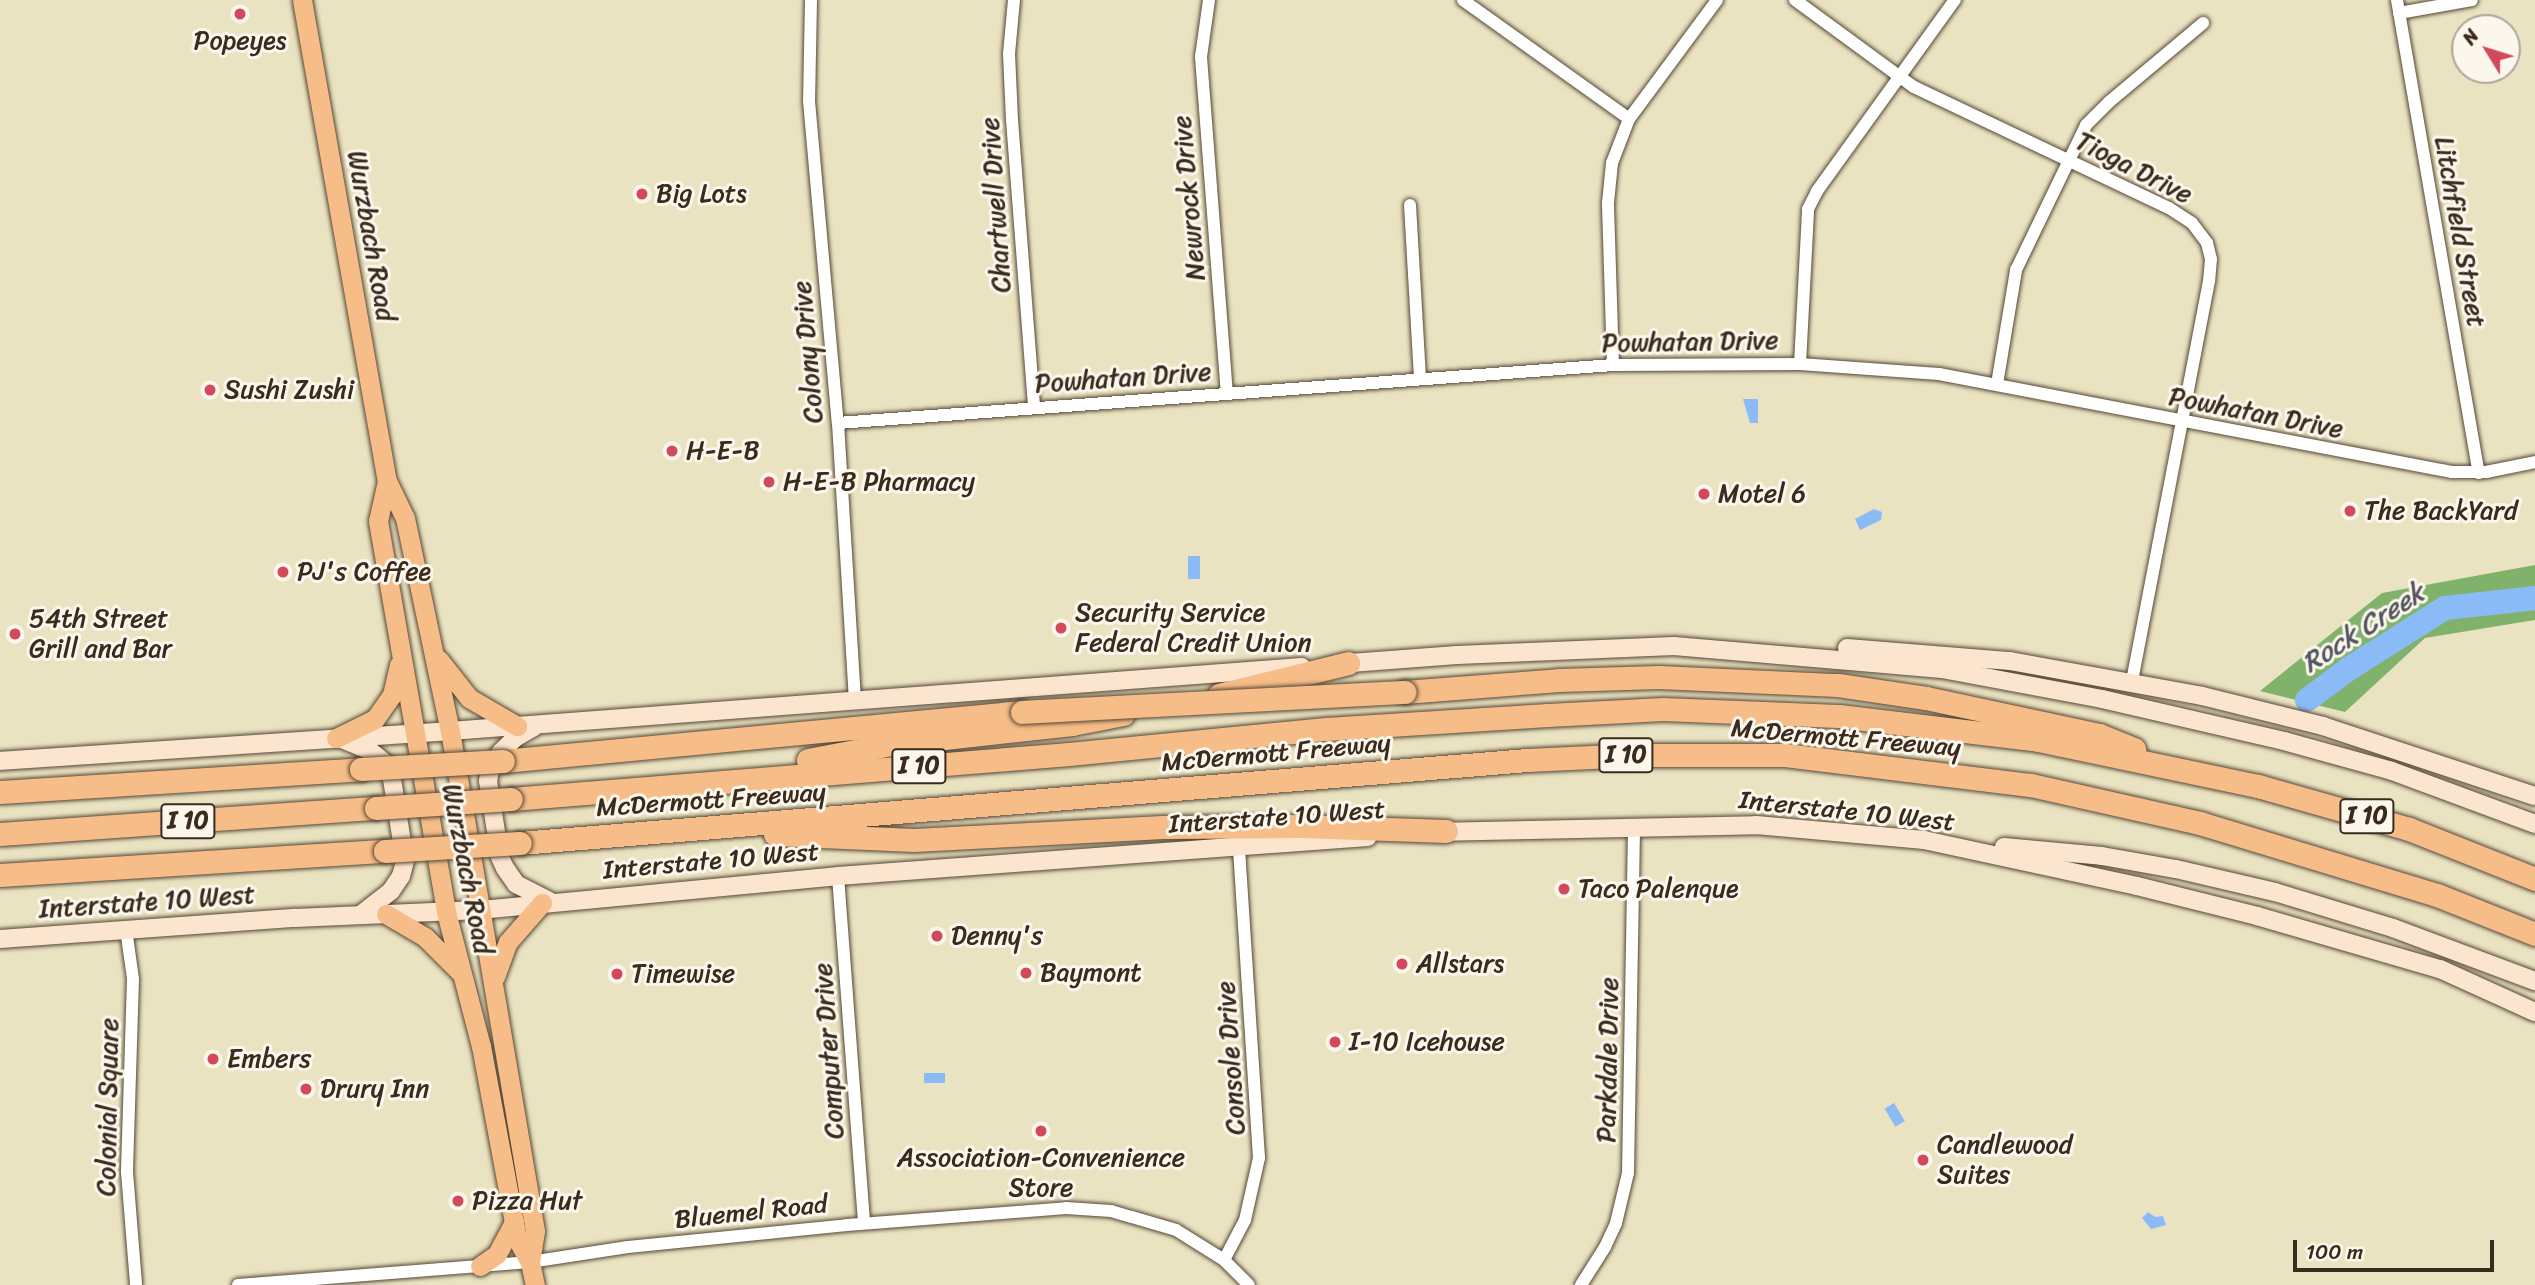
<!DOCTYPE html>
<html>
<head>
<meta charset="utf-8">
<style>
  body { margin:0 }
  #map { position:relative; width:2535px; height:1285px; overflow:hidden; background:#eae3c1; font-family:Sriracha,sans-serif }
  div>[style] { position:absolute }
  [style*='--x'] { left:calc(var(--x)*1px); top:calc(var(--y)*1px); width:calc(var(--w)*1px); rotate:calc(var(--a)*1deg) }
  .forest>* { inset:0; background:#81b26c }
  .water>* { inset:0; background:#8abbf6; transform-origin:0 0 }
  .river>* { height:24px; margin:-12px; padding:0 12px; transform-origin:12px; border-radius:12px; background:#8abbf6 }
  .roads { filter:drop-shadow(0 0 2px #554636) drop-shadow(0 0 2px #554636) }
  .minor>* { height:12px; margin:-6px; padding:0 6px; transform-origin:6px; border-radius:6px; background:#fff }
  .secondary>* { height:18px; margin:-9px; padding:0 9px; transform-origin:9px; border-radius:9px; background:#fce5cf }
  .primary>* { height:19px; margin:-9.5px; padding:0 9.5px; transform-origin:9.5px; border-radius:9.5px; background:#f7bd88 }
  .motorway>* { height:23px; margin:-11.5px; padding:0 11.5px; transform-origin:11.5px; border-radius:11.5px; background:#f7bd88 }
  .bridges { filter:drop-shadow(0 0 2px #554636) drop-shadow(0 0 2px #554636) }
  .motorway-bridge>* { height:23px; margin:-11.5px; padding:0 11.5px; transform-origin:11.5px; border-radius:11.5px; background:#f7bd88 }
  .dots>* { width:19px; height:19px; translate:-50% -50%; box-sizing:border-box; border:4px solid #fbf7ec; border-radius:50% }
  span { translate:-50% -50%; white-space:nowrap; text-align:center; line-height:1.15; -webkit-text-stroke:6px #fbf7ec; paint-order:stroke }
  .shield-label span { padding:2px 5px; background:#fbf7ec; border:2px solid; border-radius:5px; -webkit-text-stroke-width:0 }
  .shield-label { font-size:24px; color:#3b2a1e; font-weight:700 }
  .poi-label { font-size:26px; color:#3b2a1e }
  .left { translate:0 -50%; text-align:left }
  .street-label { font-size:26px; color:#3b2a1e }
  .water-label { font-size:28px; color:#53565f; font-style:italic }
  .north { position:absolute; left:2451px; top:14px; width:70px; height:70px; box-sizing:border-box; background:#fbf7ec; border:2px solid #aea59a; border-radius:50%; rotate:308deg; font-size:19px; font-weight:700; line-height:28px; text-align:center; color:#3b2a1e }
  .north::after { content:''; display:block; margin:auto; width:24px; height:32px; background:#d1495b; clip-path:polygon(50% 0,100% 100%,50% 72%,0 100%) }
  .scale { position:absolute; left:2293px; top:1240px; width:201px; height:32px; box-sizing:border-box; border:4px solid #3b2a1e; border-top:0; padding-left:9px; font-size:21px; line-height:24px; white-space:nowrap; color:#3b2a1e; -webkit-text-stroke:5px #fbf7ec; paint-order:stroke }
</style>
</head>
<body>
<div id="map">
  <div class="forest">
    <div style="clip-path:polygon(2535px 565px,2535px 620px,2425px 638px,2345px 712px,2260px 691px,2382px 593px)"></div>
  </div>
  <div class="water">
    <div style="clip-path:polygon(1743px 399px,1758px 399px,1758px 423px,1750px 423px)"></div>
    <div style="clip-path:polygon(1874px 509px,1882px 512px,1881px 520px,1860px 530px,1855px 519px)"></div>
    <div style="left:1188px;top:556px;width:12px;height:23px"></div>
    <div style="left:945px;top:1073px;width:10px;height:21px;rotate:90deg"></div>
    <div style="left:1894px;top:1103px;width:21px;height:11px;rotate:59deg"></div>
    <div style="clip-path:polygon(2148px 1212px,2155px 1217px,2163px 1216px,2166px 1225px,2151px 1229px,2142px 1218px)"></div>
  </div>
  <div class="river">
    <div style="--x:2307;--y:700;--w:54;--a:-36.7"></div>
    <div style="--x:2350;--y:668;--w:112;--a:-32.3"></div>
    <div style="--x:2445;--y:608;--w:91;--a:-6.3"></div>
  </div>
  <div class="roads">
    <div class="minor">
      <div style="--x:811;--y:0;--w:101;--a:91.1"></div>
      <div style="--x:809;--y:101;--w:323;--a:84.9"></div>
      <div style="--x:838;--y:423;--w:278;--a:86.5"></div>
      <div style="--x:1014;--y:0;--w:54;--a:95.3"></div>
      <div style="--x:1009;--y:54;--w:66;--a:87.4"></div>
      <div style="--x:1012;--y:120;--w:288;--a:85.6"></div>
      <div style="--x:1209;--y:0;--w:58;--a:98"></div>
      <div style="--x:1201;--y:57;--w:337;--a:85.6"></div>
      <div style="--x:1463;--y:0;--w:204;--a:35.6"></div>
      <div style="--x:1795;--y:0;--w:147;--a:36.2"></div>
      <div style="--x:1914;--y:87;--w:282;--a:25.4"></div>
      <div style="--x:2169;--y:208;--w:27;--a:33"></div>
      <div style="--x:2192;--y:223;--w:25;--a:53"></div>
      <div style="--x:2207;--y:243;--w:16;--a:76"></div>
      <div style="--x:2211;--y:259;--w:22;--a:95"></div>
      <div style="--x:2209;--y:281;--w:408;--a:100.9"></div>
      <div style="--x:2397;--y:0;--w:480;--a:80.2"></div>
      <div style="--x:2399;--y:13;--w:74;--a:-10.1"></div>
      <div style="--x:1410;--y:205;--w:174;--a:86.7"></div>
      <div style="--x:1800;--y:364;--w:155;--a:-87"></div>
      <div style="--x:1808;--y:209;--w:20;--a:-63"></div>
      <div style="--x:1817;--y:191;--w:236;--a:-54.2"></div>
      <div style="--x:1613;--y:365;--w:162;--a:-91.8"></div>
      <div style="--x:1608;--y:203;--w:40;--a:-84.3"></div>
      <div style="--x:1612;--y:163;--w:47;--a:-68.9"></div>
      <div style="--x:1629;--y:119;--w:148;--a:-53.5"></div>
      <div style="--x:1997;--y:384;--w:116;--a:-80.5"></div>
      <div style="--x:2016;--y:270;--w:161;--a:-64.2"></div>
      <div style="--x:2086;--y:125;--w:33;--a:-45"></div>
      <div style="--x:2109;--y:102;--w:123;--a:-40"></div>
      <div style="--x:838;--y:423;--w:777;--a:-4.28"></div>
      <div style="--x:1613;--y:365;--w:187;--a:-0.3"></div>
      <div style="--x:1800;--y:364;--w:139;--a:4.1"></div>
      <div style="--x:1939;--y:374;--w:522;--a:10.82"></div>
      <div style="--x:2452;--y:472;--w:34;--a:0"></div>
      <div style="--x:2486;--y:472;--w:50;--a:-11.5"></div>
      <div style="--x:838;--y:876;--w:348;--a:85.7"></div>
      <div style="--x:126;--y:929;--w:50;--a:82"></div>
      <div style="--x:133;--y:979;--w:193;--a:91.8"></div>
      <div style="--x:127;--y:1172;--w:113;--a:85.4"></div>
      <div style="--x:1224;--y:1260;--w:45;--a:-62.3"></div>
      <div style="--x:1245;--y:1220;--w:64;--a:-77.3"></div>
      <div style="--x:1259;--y:1158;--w:312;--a:-93.7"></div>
      <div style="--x:238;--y:1285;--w:293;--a:-4.5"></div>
      <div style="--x:530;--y:1262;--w:99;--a:-8.7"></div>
      <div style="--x:628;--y:1247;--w:220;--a:-5.7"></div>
      <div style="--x:847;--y:1225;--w:220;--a:-4.4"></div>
      <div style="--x:1066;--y:1208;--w:45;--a:3.8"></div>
      <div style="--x:1111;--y:1211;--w:68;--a:16.3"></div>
      <div style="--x:1176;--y:1230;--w:57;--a:32"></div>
      <div style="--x:1224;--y:1260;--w:35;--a:45"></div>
      <div style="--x:1581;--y:1285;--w:45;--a:-57.7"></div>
      <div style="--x:1605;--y:1247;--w:26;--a:-65"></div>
      <div style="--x:1616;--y:1223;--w:51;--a:-76.5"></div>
      <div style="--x:1628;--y:1173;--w:348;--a:-89"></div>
    </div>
    <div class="secondary">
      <div style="--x:1847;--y:648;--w:164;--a:4.6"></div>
      <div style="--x:2010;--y:661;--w:195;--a:10.3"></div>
      <div style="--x:2202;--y:696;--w:125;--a:13.9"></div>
      <div style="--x:2323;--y:726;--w:223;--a:18.3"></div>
      <div style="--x:1337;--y:664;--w:120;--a:-4.3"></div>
      <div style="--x:1457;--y:655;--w:217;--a:-2.4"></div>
      <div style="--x:1674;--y:646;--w:269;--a:4.9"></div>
      <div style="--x:1942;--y:669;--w:163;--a:10.6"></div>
      <div style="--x:2102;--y:699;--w:187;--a:13"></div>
      <div style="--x:2284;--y:741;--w:112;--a:15.5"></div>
      <div style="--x:2392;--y:771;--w:153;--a:20.3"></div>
      <div style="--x:534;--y:727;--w:22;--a:150"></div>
      <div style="--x:515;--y:738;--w:20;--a:135"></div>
      <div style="--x:501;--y:752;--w:21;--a:121"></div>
      <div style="--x:490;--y:770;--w:11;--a:100"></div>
      <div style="--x:488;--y:781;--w:77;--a:81"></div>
      <div style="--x:500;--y:857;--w:12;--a:66"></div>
      <div style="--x:505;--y:868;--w:19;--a:55"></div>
      <div style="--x:516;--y:884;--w:38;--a:27"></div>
      <div style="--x:344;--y:740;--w:27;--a:22"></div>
      <div style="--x:369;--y:750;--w:22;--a:39"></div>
      <div style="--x:386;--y:764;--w:16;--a:68"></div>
      <div style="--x:392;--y:779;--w:83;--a:81"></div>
      <div style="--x:405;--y:861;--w:16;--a:105"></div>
      <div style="--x:401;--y:876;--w:18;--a:124"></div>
      <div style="--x:391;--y:891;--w:39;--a:142"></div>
      <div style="--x:0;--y:761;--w:451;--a:-3.8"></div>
      <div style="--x:450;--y:731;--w:854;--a:-4.3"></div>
      <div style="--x:1434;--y:832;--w:322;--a:-1.2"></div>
      <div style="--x:1756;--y:825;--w:169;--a:5.1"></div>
      <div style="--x:1924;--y:840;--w:218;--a:12.2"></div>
      <div style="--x:2137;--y:886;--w:124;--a:14"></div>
      <div style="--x:2257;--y:916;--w:191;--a:16.2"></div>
      <div style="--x:2440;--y:969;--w:104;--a:24.4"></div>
      <div style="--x:2004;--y:847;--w:98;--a:5.2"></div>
      <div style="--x:2102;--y:856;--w:75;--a:10"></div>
      <div style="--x:2176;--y:869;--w:102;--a:13.1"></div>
      <div style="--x:2275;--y:892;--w:123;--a:17"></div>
      <div style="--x:2393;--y:928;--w:152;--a:20.5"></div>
      <div style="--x:0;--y:939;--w:296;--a:-4.1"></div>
      <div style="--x:295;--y:918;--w:185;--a:-2.5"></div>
      <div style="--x:480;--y:910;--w:360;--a:-5.4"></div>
      <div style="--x:838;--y:876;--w:531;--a:-4.21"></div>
    </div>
    <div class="primary">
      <div style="--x:302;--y:0;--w:488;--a:80"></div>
      <div style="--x:387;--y:481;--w:41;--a:64.1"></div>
      <div style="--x:405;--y:518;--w:218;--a:78.1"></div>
      <div style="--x:450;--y:731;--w:507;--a:80.35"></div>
      <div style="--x:535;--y:1231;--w:31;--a:99"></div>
      <div style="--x:387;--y:481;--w:41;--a:102.7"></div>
      <div style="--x:378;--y:521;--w:397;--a:80.1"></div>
      <div style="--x:446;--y:912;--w:138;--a:75.4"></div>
      <div style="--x:481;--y:1046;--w:196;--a:79.4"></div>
      <div style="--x:517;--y:1239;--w:26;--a:61"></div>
      <div style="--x:530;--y:1262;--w:24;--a:78"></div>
      <div style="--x:439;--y:660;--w:48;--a:51.7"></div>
      <div style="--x:469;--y:698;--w:56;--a:30.3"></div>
      <div style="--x:336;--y:738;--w:43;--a:-26"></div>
      <div style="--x:375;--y:719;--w:29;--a:-55"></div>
      <div style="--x:392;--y:695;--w:31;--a:-77"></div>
      <div style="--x:386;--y:914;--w:45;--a:30.5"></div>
      <div style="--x:425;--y:937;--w:48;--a:45"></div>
      <div style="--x:495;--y:977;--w:37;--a:-70"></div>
      <div style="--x:508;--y:942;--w:52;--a:-48.9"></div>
      <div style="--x:480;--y:1266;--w:21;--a:-35"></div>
      <div style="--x:497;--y:1254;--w:36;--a:-62"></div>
    </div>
    <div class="motorway">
      <div style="--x:1404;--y:692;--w:155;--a:-4.4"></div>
      <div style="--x:1559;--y:680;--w:100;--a:-1.7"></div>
      <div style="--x:1659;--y:677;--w:179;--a:2.6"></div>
      <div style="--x:1838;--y:685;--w:89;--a:8.4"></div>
      <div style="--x:1926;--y:698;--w:177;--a:12.1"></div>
      <div style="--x:2099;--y:735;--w:38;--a:22"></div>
      <div style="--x:1219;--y:695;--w:133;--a:-13.9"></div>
      <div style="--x:808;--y:760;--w:85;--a:-10.9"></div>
      <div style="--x:891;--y:744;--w:182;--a:-6.3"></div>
      <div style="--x:1072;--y:724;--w:52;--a:-11.1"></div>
      <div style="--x:503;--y:761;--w:521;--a:-5.39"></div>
      <div style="--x:0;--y:792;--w:362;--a:-3.6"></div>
      <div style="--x:511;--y:799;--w:560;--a:-4.61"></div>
      <div style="--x:1069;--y:754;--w:258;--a:-5.6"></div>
      <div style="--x:1326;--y:729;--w:222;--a:-3.6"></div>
      <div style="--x:1548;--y:715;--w:115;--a:-3"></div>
      <div style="--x:1663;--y:709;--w:176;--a:2.3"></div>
      <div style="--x:1839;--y:716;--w:201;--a:6.8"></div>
      <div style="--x:2039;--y:740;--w:224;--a:11.9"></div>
      <div style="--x:2258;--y:786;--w:157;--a:15.9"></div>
      <div style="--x:2409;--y:829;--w:136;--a:21.6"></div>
      <div style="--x:0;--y:834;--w:377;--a:-4"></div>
      <div style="--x:775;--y:834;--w:139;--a:2.5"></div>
      <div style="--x:914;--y:840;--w:249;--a:-3"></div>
      <div style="--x:1163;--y:827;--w:139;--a:-0.4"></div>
      <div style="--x:1302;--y:826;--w:144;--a:2"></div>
      <div style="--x:520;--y:843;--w:1010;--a:-4.71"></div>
      <div style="--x:1527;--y:760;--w:107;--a:-2.7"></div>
      <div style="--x:1634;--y:755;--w:151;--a:0"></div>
      <div style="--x:1785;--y:755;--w:248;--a:7"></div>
      <div style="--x:2031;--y:785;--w:173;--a:12.7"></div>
      <div style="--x:2200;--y:823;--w:248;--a:16.9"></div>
      <div style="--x:2437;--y:895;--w:105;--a:21.7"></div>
      <div style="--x:0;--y:875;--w:386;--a:-3.6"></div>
    </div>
  </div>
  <div class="bridges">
    <div class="motorway-bridge">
      <div style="--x:1022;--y:712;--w:383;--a:-3"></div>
      <div style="--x:361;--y:769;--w:142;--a:-3.2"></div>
      <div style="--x:376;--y:808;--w:135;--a:-3.8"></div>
      <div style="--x:385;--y:851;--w:135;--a:-3.4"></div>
    </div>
  </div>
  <div class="dots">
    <div style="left:240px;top:14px;background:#d1495b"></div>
    <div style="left:642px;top:194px;background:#d1495b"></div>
    <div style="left:210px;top:390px;background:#d1495b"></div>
    <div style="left:672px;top:451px;background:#d1495b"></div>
    <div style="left:769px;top:482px;background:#d1495b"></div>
    <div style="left:1704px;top:494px;background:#d1495b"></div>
    <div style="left:2350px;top:511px;background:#d1495b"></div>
    <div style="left:283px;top:572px;background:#d1495b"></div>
    <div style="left:1061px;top:628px;background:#d1495b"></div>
    <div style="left:15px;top:634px;background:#d1495b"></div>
    <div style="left:1564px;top:889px;background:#d1495b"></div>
    <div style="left:937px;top:936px;background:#d1495b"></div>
    <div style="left:1402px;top:964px;background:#d1495b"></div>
    <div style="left:1026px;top:973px;background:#d1495b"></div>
    <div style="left:617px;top:974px;background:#d1495b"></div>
    <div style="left:1335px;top:1042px;background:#d1495b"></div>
    <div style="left:213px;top:1059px;background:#d1495b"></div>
    <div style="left:306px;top:1089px;background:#d1495b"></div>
    <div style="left:1041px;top:1131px;background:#d1495b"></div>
    <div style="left:1923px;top:1160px;background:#d1495b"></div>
    <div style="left:458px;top:1201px;background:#d1495b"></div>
  </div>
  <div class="shield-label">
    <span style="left:1626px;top:755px">I 10</span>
    <span style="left:919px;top:766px">I 10</span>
    <span style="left:2367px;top:816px">I 10</span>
    <span style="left:188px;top:821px">I 10</span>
  </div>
  <div class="poi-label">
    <span style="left:240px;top:41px">Popeyes</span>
    <span class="left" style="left:656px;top:194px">Big Lots</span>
    <span class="left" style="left:224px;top:390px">Sushi Zushi</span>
    <span class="left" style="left:686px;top:451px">H-E-B</span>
    <span class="left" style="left:783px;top:482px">H-E-B Pharmacy</span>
    <span class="left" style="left:1718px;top:494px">Motel 6</span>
    <span class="left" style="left:2364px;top:511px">The BackYard</span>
    <span class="left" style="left:297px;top:572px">PJ's Coffee</span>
    <span class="left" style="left:1075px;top:628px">Security Service<br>Federal Credit Union</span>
    <span class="left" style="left:29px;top:634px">54th Street<br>Grill and Bar</span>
    <span class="left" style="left:1578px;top:889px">Taco Palenque</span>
    <span class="left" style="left:951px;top:936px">Denny's</span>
    <span class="left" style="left:1416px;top:964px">Allstars</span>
    <span class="left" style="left:1040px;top:973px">Baymont</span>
    <span class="left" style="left:631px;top:974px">Timewise</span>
    <span class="left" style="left:1349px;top:1042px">I-10 Icehouse</span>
    <span class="left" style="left:227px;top:1059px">Embers</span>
    <span class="left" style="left:320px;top:1089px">Drury Inn</span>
    <span class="left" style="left:1937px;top:1160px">Candlewood<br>Suites</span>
    <span style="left:1041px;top:1173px">Association-Convenience<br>Store</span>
    <span class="left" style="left:472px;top:1201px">Pizza Hut</span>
  </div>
  <div class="street-label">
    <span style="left:2134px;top:168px;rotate:27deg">Tioga Drive</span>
    <span style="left:1189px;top:198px;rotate:-95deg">Newrock Drive</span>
    <span style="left:996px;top:205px;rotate:-94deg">Chartwell Drive</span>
    <span style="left:2460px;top:232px;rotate:80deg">Litchfield Street</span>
    <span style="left:371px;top:236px;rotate:80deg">Wurzbach Road</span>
    <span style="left:1690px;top:342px;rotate:-1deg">Powhatan Drive</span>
    <span style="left:808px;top:352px;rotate:-95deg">Colony Drive</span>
    <span style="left:1123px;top:378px;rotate:-4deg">Powhatan Drive</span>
    <span style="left:2256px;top:413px;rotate:11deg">Powhatan Drive</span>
    <span style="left:1846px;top:738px;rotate:5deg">McDermott Freeway</span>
    <span style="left:1276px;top:753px;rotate:-5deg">McDermott Freeway</span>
    <span style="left:711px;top:800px;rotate:-4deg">McDermott Freeway</span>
    <span style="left:1847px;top:811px;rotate:6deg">Interstate 10 West</span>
    <span style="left:1277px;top:817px;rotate:-4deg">Interstate 10 West</span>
    <span style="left:711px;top:861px;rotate:-5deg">Interstate 10 West</span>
    <span style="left:467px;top:869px;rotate:79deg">Wurzbach Road</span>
    <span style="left:147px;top:902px;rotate:-4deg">Interstate 10 West</span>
    <span style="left:829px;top:1051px;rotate:-94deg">Computer Drive</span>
    <span style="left:1231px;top:1058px;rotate:-94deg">Console Drive</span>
    <span style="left:1608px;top:1060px;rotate:-89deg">Parkdale Drive</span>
    <span style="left:108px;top:1107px;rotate:-89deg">Colonial Square</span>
    <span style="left:751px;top:1212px;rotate:-6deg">Bluemel Road</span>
  </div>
  <div class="water-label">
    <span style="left:2363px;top:628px;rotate:-33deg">Rock Creek</span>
  </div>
  <div class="north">N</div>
  <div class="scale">100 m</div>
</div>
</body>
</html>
